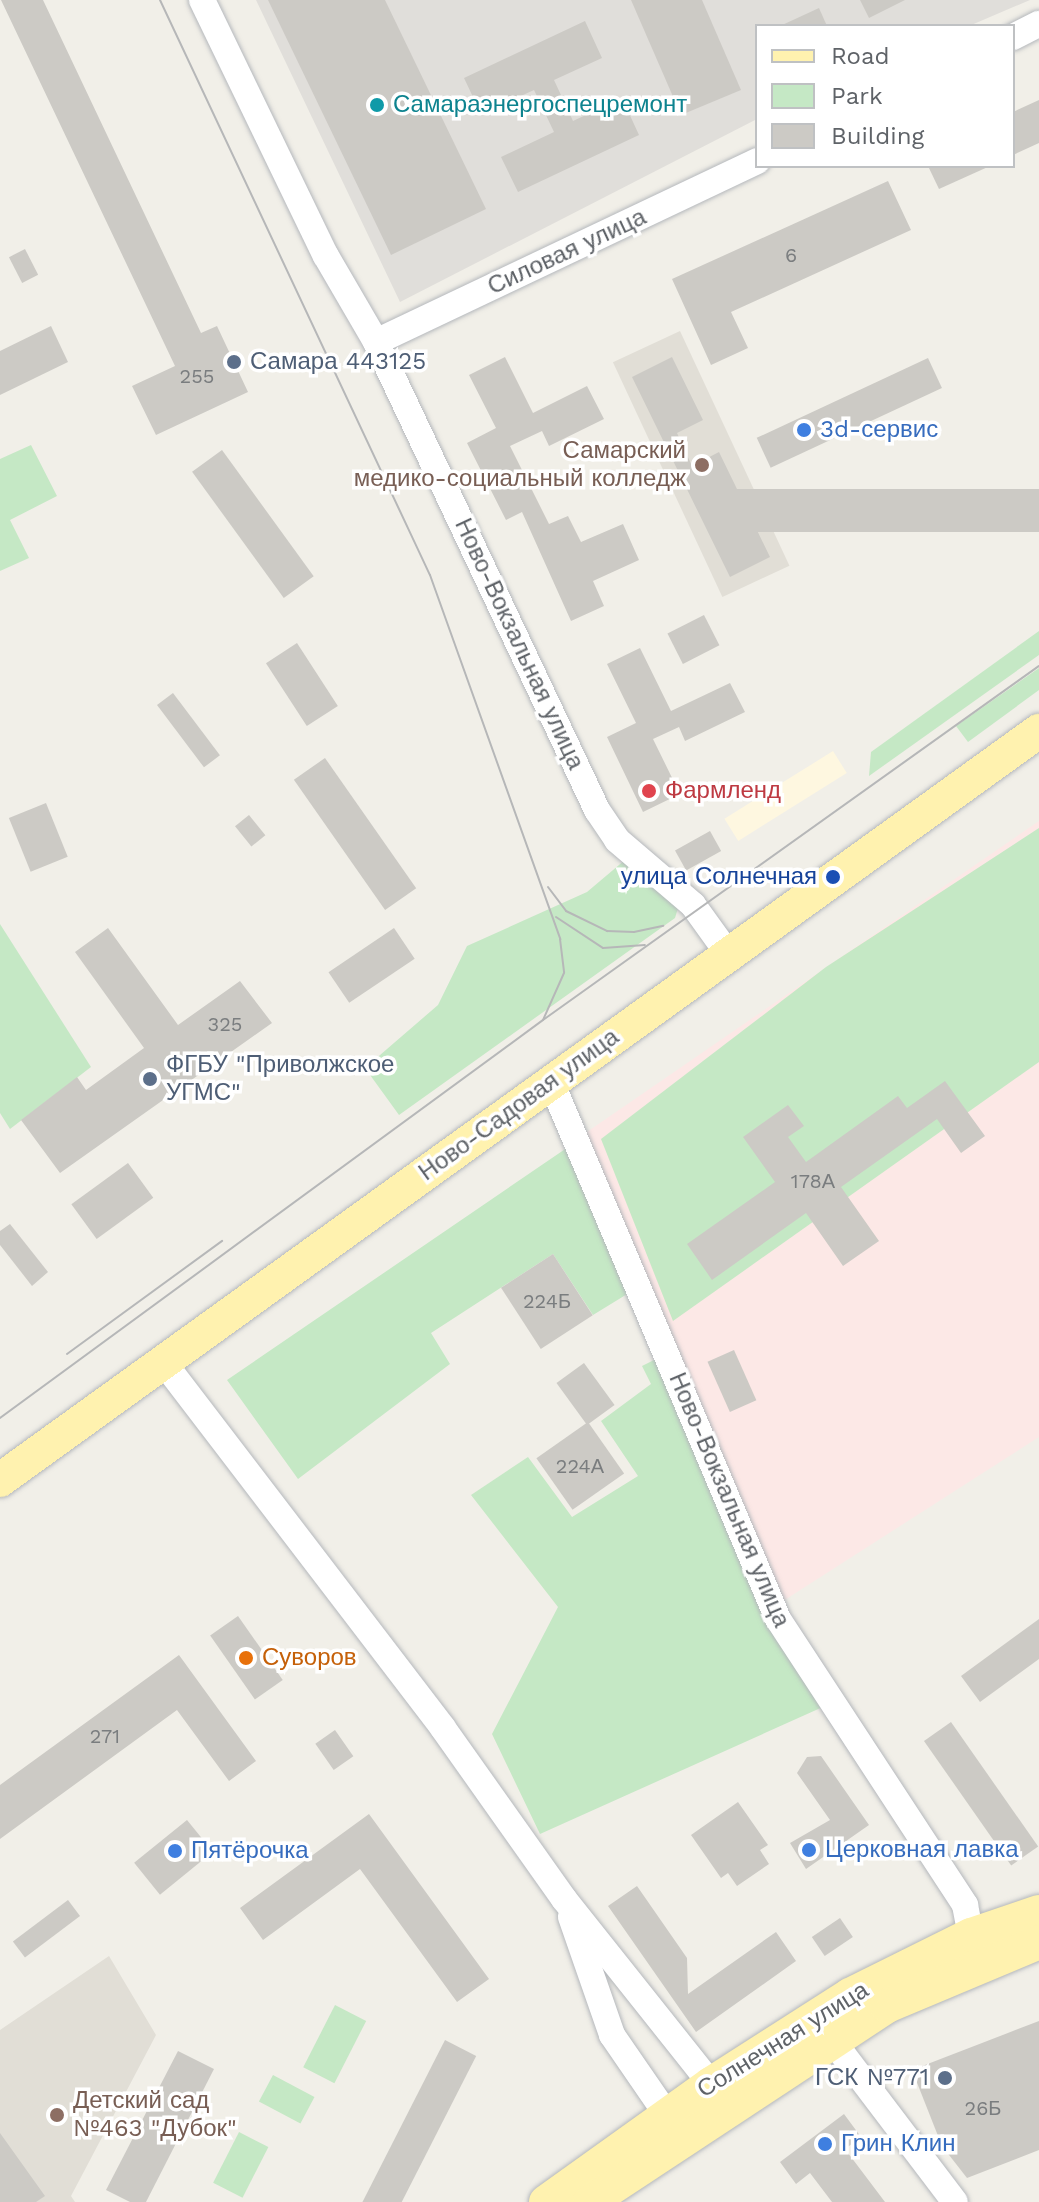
<!DOCTYPE html>
<html>
<head>
<meta charset="utf-8">
<style>
  body { margin:0 }
  #map { position:relative; width:1039px; height:2202px; overflow:hidden; background:#f1efe8; font-family:"Work Sans",sans-serif }
  div>[style] { position:absolute }
  [style*='--x'] { left:calc(var(--x)*1px); top:calc(var(--y)*1px); width:calc(var(--w)*1px); rotate:calc(var(--a)*1deg) }
  .commercial>* { inset:0; background:#fef7e0; transform-origin:0 0 }
  .industrial>* { inset:0; background:#e0deda }
  .education>* { inset:0; background:#e1ded6; transform-origin:0 0 }
  .medical>* { inset:0; background:#fce8e6 }
  .green>* { inset:0; background:#c5e8c5; transform-origin:0 0 }
  .building>* { inset:0; background:#cccac5; transform-origin:0 0 }
  .roads { filter:drop-shadow(0 0 2px #b5b8bc) drop-shadow(0 0 2px #b5b8bc) }
  .minor>* { height:26px; margin:-13px; padding:0 13px; transform-origin:13px; border-radius:13px; background:#fff }
  .major>* { height:34px; margin:-17px; padding:0 17px; transform-origin:17px; border-radius:17px; background:#fff2af }
  .tram>* { height:2px; margin:-1px; padding:0 1px; transform-origin:1px; border-radius:1px; background:#b6b7b8 }
  .dots>* { width:22px; height:22px; translate:-50% -50%; box-sizing:border-box; border:4px solid #fff; border-radius:50% }
  span { translate:-50% -50%; white-space:nowrap; text-align:center; line-height:1.15; -webkit-text-stroke:7px #fff; paint-order:stroke }
  .number-label { font-size:20px; color:#7a7d7f }
  .number-label span { -webkit-text-stroke-width:0 }
  .culture-label { font-size:24px; color:#0d838f }
  .left { translate:0 -50%; text-align:left }
  .street-label { font-size:24px; color:#5f6368 }
  .service-label { font-size:24px; color:#4e5e75 }
  .right { translate:-100% -50%; text-align:right }
  .shop-label { font-size:24px; color:#366cbe }
  .education-label { font-size:24px; color:#785e54 }
  .health-label { font-size:24px; color:#be3a42 }
  .transit-label { font-size:24px; color:#164399 }
  .food-label { font-size:24px; color:#c56008 }
  .legend { position:absolute; left:755px; top:24px; width:260px; height:144px; box-sizing:border-box; background:#fff; border:2px solid #bfc1c3; margin:0; padding:10px 14px; list-style:none; font-size:24px; color:#5f6368 }
  .legend li { display:flex; align-items:center; gap:16px; height:40px }
  .legend b { width:40px; border:2px solid #bfc1c3 }
</style>
</head>
<body>
<div id="map">
  <div class="commercial">
    <div style="left:833px;top:751px;width:26px;height:128px;rotate:58deg"></div>
  </div>
  <div class="industrial">
    <div style="clip-path:polygon(256px 0,1030px 0,969px 26px,757px 26px,757px 119px,400px 302px)"></div>
  </div>
  <div class="education">
    <div style="left:680px;top:331px;width:259px;height:74px;rotate:65deg"></div>
    <div style="clip-path:polygon(109px 1956px,156px 2035px,71px 2196px,75px 2202px,0 2202px,0 2030px)"></div>
  </div>
  <div class="medical">
    <div style="clip-path:polygon(1039px 821px,1039px 1437px,780px 1603px,584px 1134px)"></div>
  </div>
  <div class="green">
    <div style="clip-path:polygon(31px 445px,57px 496px,10px 520px,29px 558px,0 571px,0 459px)"></div>
    <div style="clip-path:polygon(1039px 631px,1039px 655px,869px 776px,871px 752px)"></div>
    <div style="clip-path:polygon(1039px 668px,1039px 690px,968px 742px,956px 726px)"></div>
    <div style="clip-path:polygon(1039px 828px,1039px 1062px,673px 1321px,601px 1139px,826px 967px)"></div>
    <div style="clip-path:polygon(632px 854px,682px 895px,675px 918px,399px 1115px,365px 1068px,438px 1005px,467px 946px,587px 892px)"></div>
    <div style="clip-path:polygon(0 924px,91px 1067px,10px 1129px,0 1113px)"></div>
    <div style="clip-path:polygon(577px 1141px,637px 1288px,593px 1315px,553px 1254px,431px 1333px,450px 1364px,298px 1479px,227px 1380px)"></div>
    <div style="clip-path:polygon(666px 1354px,825px 1706px,540px 1834px,492px 1734px,558px 1607px,471px 1495px,528px 1457px,572px 1517px,638px 1476px,601px 1421px,651px 1384px,642px 1366px)"></div>
    <div style="left:335px;top:2005px;width:35px;height:70px;rotate:27deg"></div>
    <div style="left:273px;top:2075px;width:47px;height:30px;rotate:28deg"></div>
    <div style="left:239px;top:2132px;width:33px;height:57px;rotate:27deg"></div>
  </div>
  <div class="building">
    <div style="clip-path:polygon(1px 0,43px 0,201px 333px,217px 326px,248px 392px,156px 435px,132px 386px,175px 366px)"></div>
    <div style="clip-path:polygon(268px 0,385px 0,486px 209px,391px 255px)"></div>
    <div style="clip-path:polygon(631px 0,702px 0,741px 90px,681px 115px)"></div>
    <div style="clip-path:polygon(860px 0,905px 0,869px 18px)"></div>
    <div style="clip-path:polygon(819px 8px,827px 26px,780px 26px)"></div>
    <div style="clip-path:polygon(585px 21px,602px 58px,554px 80px,573px 121px,622px 98px,639px 135px,518px 192px,501px 157px,554px 132px,534px 90px,481px 114px,464px 78px)"></div>
    <div style="clip-path:polygon(1039px 100px,1039px 143px,1013px 155px,1013px 112px)"></div>
    <div style="clip-path:polygon(928px 166px,990px 166px,939px 189px)"></div>
    <div style="clip-path:polygon(888px 181px,911px 230px,731px 312px,748px 348px,711px 365px,672px 279px)"></div>
    <div style="left:25px;top:249px;width:29px;height:18px;rotate:63deg"></div>
    <div style="clip-path:polygon(51px 326px,68px 362px,0 395px,0 351px)"></div>
    <div style="clip-path:polygon(505px 357px,533px 413px,587px 386px,604px 419px,549px 446px,542px 431px,510px 446px,549px 524px,568px 516px,581px 542px,623px 524px,639px 560px,593px 581px,604px 606px,571px 621px,522px 512px,506px 520px,467px 443px,496px 428px,469px 375px)"></div>
    <div style="clip-path:polygon(672px 357px,703px 420px,677px 433px,692px 466px,719px 452px,770px 557px,730px 577px,632px 377px)"></div>
    <div style="left:928px;top:358px;width:33px;height:189px;rotate:65deg"></div>
    <div style="left:222px;top:450px;width:156px;height:37px;rotate:54deg"></div>
    <div style="left:1039px;top:489px;width:43px;height:315px;rotate:90deg"></div>
    <div style="left:704px;top:615px;width:34px;height:41px;rotate:63deg"></div>
    <div style="left:297px;top:643px;width:75px;height:37px;rotate:57deg"></div>
    <div style="clip-path:polygon(640px 648px,671px 711px,730px 683px,745px 712px,685px 741px,679px 727px,653px 739px,680px 794px,643px 812px,607px 737px,636px 723px,607px 664px)"></div>
    <div style="left:173px;top:693px;width:78px;height:20px;rotate:53deg"></div>
    <div style="left:325px;top:758px;width:159px;height:38px;rotate:55deg"></div>
    <div style="left:46px;top:803px;width:58px;height:40px;rotate:68deg"></div>
    <div style="left:249px;top:815px;width:26px;height:18px;rotate:51deg"></div>
    <div style="left:710px;top:831px;width:23px;height:40px;rotate:61deg"></div>
    <div style="clip-path:polygon(108px 928px,178px 1025px,240px 981px,272px 1023px,60px 1173px,21px 1120px,77px 1077px,86px 1090px,144px 1048px,75px 952px)"></div>
    <div style="left:394px;top:928px;width:37px;height:79px;rotate:56deg"></div>
    <div style="clip-path:polygon(945px 1081px,985px 1136px,961px 1153px,937px 1119px,841px 1187px,879px 1241px,843px 1266px,806px 1213px,712px 1280px,687px 1244px,775px 1182px,743px 1137px,788px 1105px,804px 1126px,788px 1137px,806px 1162px,898px 1096px,907px 1108px)"></div>
    <div style="left:128px;top:1163px;width:43px;height:70px;rotate:54deg"></div>
    <div style="clip-path:polygon(10px 1224px,48px 1272px,32px 1286px,0 1245px,0 1231px)"></div>
    <div style="left:553px;top:1254px;width:73px;height:62px;rotate:57deg"></div>
    <div style="left:734px;top:1350px;width:55px;height:29px;rotate:66deg"></div>
    <div style="left:584px;top:1363px;width:52px;height:34px;rotate:54deg"></div>
    <div style="left:588px;top:1422px;width:63px;height:63px;rotate:55deg"></div>
    <div style="left:238px;top:1616px;width:78px;height:34px;rotate:55deg"></div>
    <div style="clip-path:polygon(1039px 1619px,1039px 1659px,980px 1702px,961px 1676px)"></div>
    <div style="clip-path:polygon(179px 1655px,256px 1761px,229px 1781px,177px 1710px,0 1839px,0 1785px)"></div>
    <div style="left:951px;top:1722px;width:152px;height:33px;rotate:55deg"></div>
    <div style="left:335px;top:1730px;width:32px;height:24px;rotate:55deg"></div>
    <div style="clip-path:polygon(821px 1756px,869px 1825px,806px 1869px,790px 1843px,830px 1820px,797px 1773px,807px 1757px)"></div>
    <div style="clip-path:polygon(738px 1802px,768px 1845px,760px 1850px,769px 1864px,737px 1886px,728px 1873px,721px 1878px,691px 1835px)"></div>
    <div style="clip-path:polygon(369px 1814px,489px 1979px,457px 2002px,360px 1869px,263px 1940px,240px 1908px)"></div>
    <div style="left:187px;top:1820px;width:41px;height:68px;rotate:51deg"></div>
    <div style="clip-path:polygon(637px 1886px,687px 1958px,688px 1994px,776px 1932px,796px 1961px,696px 2032px,608px 1906px)"></div>
    <div style="left:68px;top:1900px;width:20px;height:69px;rotate:53deg"></div>
    <div style="left:840px;top:1918px;width:23px;height:34px;rotate:56deg"></div>
    <div style="clip-path:polygon(1039px 2021px,1039px 2150px,967px 2178px,942px 2146px,912px 2070px)"></div>
    <div style="left:445px;top:2040px;width:35px;height:183px;rotate:27deg"></div>
    <div style="clip-path:polygon(178px 2051px,214px 2069px,146px 2202px,130px 2202px,106px 2190px)"></div>
    <div style="clip-path:polygon(844px 2114px,861px 2137px,845px 2149px,885px 2202px,832px 2202px,810px 2173px,796px 2184px,780px 2162px)"></div>
    <div style="clip-path:polygon(0 2133px,45px 2196px,36px 2202px,0 2202px)"></div>
  </div>
  <div class="roads">
    <div class="minor">
      <div style="--x:202;--y:0;--w:284;--a:64.2"></div>
      <div style="--x:326;--y:256;--w:99;--a:59.8"></div>
      <div style="--x:376;--y:342;--w:518;--a:64.72"></div>
      <div style="--x:597;--y:810;--w:36;--a:56"></div>
      <div style="--x:617;--y:840;--w:100;--a:40.5"></div>
      <div style="--x:693;--y:905;--w:62;--a:54.2"></div>
      <div style="--x:1013;--y:37;--w:29;--a:-27"></div>
      <div style="--x:376;--y:342;--w:422;--a:-25.4"></div>
      <div style="--x:552;--y:1084;--w:581;--a:67.1"></div>
      <div style="--x:778;--y:1619;--w:342;--a:56.8"></div>
      <div style="--x:965;--y:1905;--w:31;--a:79"></div>
      <div style="--x:164;--y:1363;--w:459;--a:52.6"></div>
      <div style="--x:443;--y:1728;--w:209;--a:54.7"></div>
      <div style="--x:564;--y:1899;--w:256;--a:51.5"></div>
      <div style="--x:571;--y:1917;--w:125;--a:70.8"></div>
      <div style="--x:612;--y:2035;--w:97;--a:55.5"></div>
      <div style="--x:832;--y:2040;--w:203;--a:52.8"></div>
    </div>
    <div class="major">
      <div style="--x:0;--y:1480;--w:1281;--a:-35.79"></div>
      <div style="--x:546;--y:2202;--w:203;--a:-35.6"></div>
      <div style="--x:711;--y:2084;--w:165;--a:-32.6"></div>
      <div style="--x:850;--y:1995;--w:135;--a:-26.4"></div>
      <div style="--x:971;--y:1935;--w:72;--a:-18.7"></div>
      <div style="--x:590;--y:2202;--w:356;--a:-33.4"></div>
      <div style="--x:887;--y:2006;--w:165;--a:-22.8"></div>
    </div>
  </div>
  <div class="tram">
    <div style="--x:160;--y:0;--w:635;--a:64.85"></div>
    <div style="--x:430;--y:575;--w:387;--a:70.3"></div>
    <div style="--x:560;--y:939;--w:34;--a:83"></div>
    <div style="--x:564;--y:973;--w:51;--a:114.1"></div>
    <div style="--x:548;--y:887;--w:30;--a:53"></div>
    <div style="--x:566;--y:911;--w:46;--a:26"></div>
    <div style="--x:607;--y:931;--w:27;--a:2"></div>
    <div style="--x:634;--y:932;--w:30;--a:-12"></div>
    <div style="--x:556;--y:917;--w:56;--a:33.4"></div>
    <div style="--x:603;--y:948;--w:42;--a:-4.1"></div>
    <div style="--x:67;--y:1354;--w:192;--a:-36.1"></div>
    <div style="--x:0;--y:1418;--w:673;--a:-36.24"></div>
    <div style="--x:543;--y:1020;--w:609;--a:-35.52"></div>
  </div>
  <div class="dots">
    <div style="left:377px;top:105px;background:#0f9aa8"></div>
    <div style="left:234px;top:362px;background:#5c6f8a"></div>
    <div style="left:804px;top:430px;background:#3f7fe0"></div>
    <div style="left:702px;top:465px;background:#8d6e63"></div>
    <div style="left:649px;top:791px;background:#e0444e"></div>
    <div style="left:833px;top:877px;background:#1a4fb4"></div>
    <div style="left:150px;top:1079px;background:#5c6f8a"></div>
    <div style="left:246px;top:1658px;background:#e8710a"></div>
    <div style="left:809px;top:1850px;background:#3f7fe0"></div>
    <div style="left:175px;top:1851px;background:#3f7fe0"></div>
    <div style="left:945px;top:2078px;background:#5c6f8a"></div>
    <div style="left:57px;top:2115px;background:#8d6e63"></div>
    <div style="left:825px;top:2144px;background:#3f7fe0"></div>
  </div>
  <div class="number-label">
    <span style="left:791px;top:255px">6</span>
    <span style="left:197px;top:376px">255</span>
    <span style="left:225px;top:1024px">325</span>
    <span style="left:813px;top:1181px">178А</span>
    <span style="left:547px;top:1301px">224Б</span>
    <span style="left:580px;top:1466px">224А</span>
    <span style="left:105px;top:1736px">271</span>
    <span style="left:983px;top:2108px">26Б</span>
  </div>
  <div class="culture-label">
    <span class="left" style="left:393px;top:105px">Самараэнергоспецремонт</span>
  </div>
  <div class="street-label">
    <span style="left:567px;top:252px;rotate:-25deg">Силовая улица</span>
    <span style="left:519px;top:644px;rotate:65deg">Ново-Вокзальная улица</span>
    <span style="left:519px;top:1105px;rotate:-36deg">Ново-Садовая улица</span>
    <span style="left:729px;top:1500px;rotate:67deg">Ново-Вокзальная улица</span>
    <span style="left:783px;top:2040px;rotate:-32deg">Солнечная улица</span>
  </div>
  <div class="service-label">
    <span class="left" style="left:250px;top:362px">Самара 443125</span>
    <span class="left" style="left:166px;top:1079px">ФГБУ "Приволжское<br>УГМС"</span>
    <span class="right" style="left:929px;top:2078px">ГСК №771</span>
  </div>
  <div class="shop-label">
    <span class="left" style="left:820px;top:430px">3d-сервис</span>
    <span class="left" style="left:825px;top:1850px">Церковная лавка</span>
    <span class="left" style="left:191px;top:1851px">Пятёрочка</span>
    <span class="left" style="left:841px;top:2144px">Грин Клин</span>
  </div>
  <div class="education-label">
    <span class="right" style="left:686px;top:465px">Самарский<br>медико-социальный колледж</span>
    <span class="left" style="left:73px;top:2115px">Детский сад<br>№463 "Дубок"</span>
  </div>
  <div class="health-label">
    <span class="left" style="left:665px;top:791px">Фармленд</span>
  </div>
  <div class="transit-label">
    <span class="right" style="left:817px;top:877px">улица Солнечная</span>
  </div>
  <div class="food-label">
    <span class="left" style="left:262px;top:1658px">Суворов</span>
  </div>
  <ul class="legend">
  <li><b style="height:10px;background:#fff2af"></b>Road</li>
  <li><b style="height:22px;background:#c5e8c5"></b>Park</li>
  <li><b style="height:22px;background:#cccac5"></b>Building</li>
  </ul>
</div>
</body>
</html>
